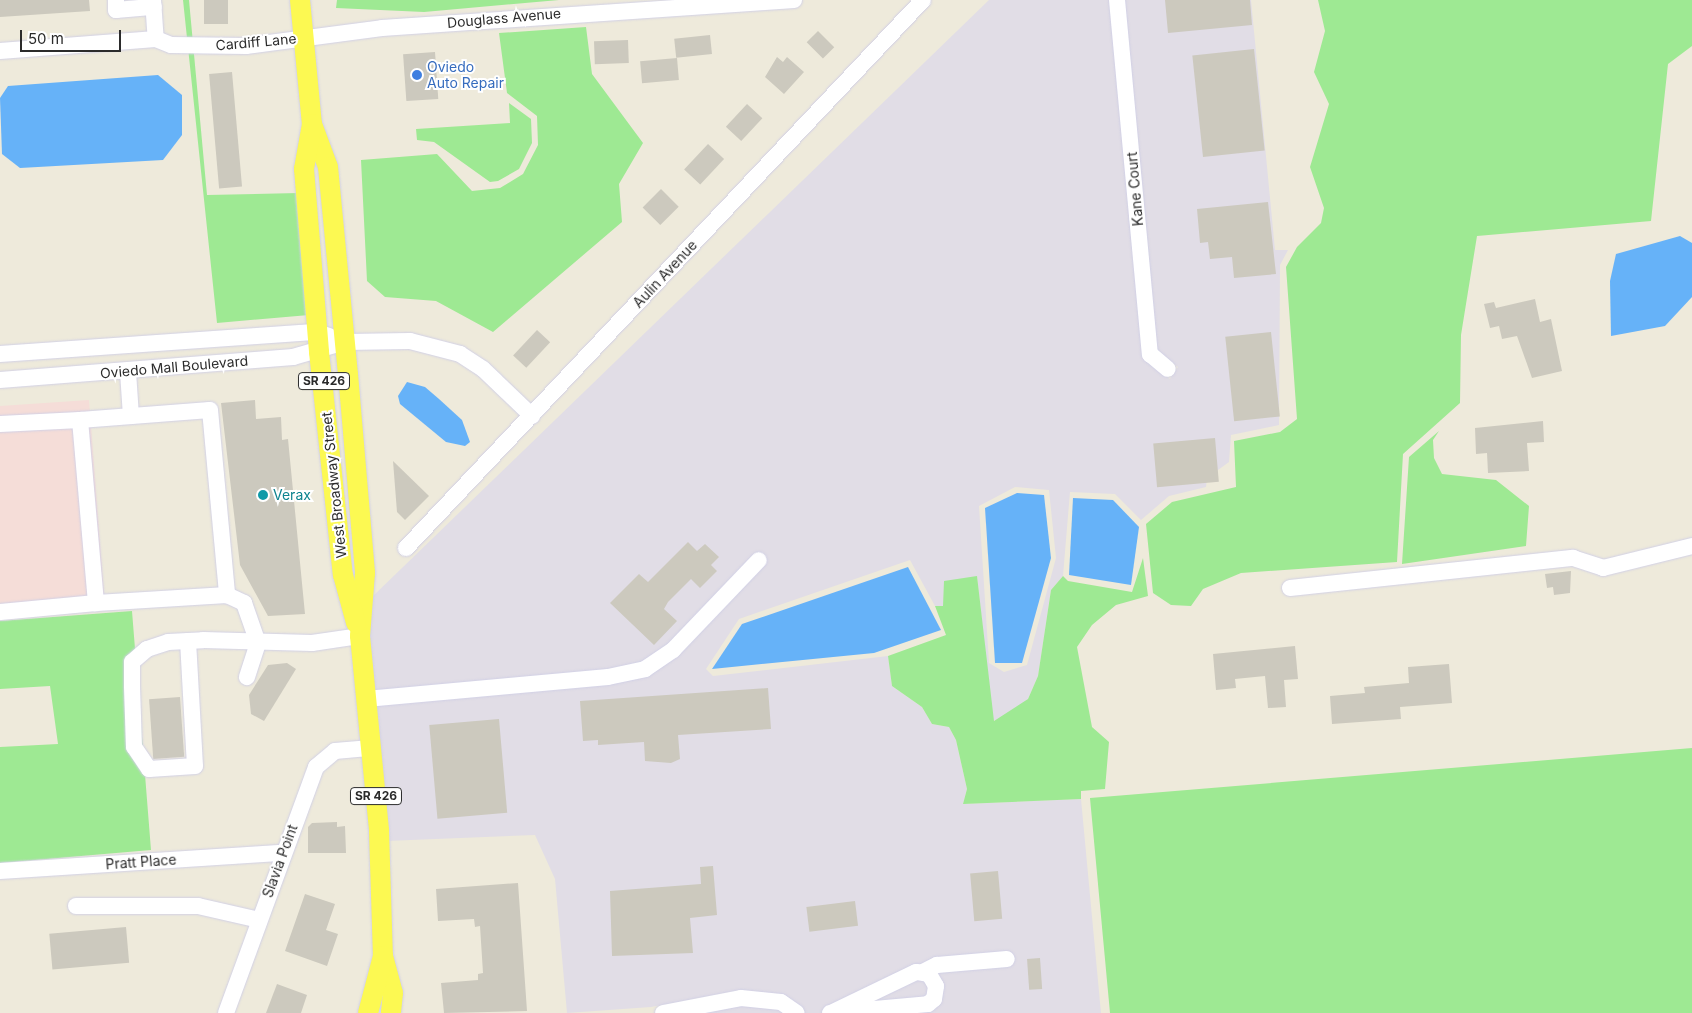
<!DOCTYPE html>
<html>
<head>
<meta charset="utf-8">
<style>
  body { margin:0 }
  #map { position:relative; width:1692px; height:1013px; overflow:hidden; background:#eeeadb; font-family:Inter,sans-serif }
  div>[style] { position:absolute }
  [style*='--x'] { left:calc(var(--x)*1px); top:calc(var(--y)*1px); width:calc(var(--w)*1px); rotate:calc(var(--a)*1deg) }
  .industrial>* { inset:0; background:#e1dde6 }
  .medical>* { inset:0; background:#f5ddd8 }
  .green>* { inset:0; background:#9ee993 }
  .water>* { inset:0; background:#66b2f8 }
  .building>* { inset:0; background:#ccc9be; transform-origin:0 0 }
  .roads { filter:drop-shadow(0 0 1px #d1d0e5) drop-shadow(0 0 1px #d1d0e5) }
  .minor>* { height:16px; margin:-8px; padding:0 8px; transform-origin:8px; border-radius:8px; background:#fff }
  .major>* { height:20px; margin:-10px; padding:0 10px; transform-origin:10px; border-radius:10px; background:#fcf952 }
  .dots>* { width:14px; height:14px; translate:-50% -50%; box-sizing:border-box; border:2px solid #fff; border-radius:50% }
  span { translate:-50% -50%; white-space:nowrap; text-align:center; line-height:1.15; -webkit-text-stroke:4px #fff; paint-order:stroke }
  .shield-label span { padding:1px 4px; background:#fff; border:1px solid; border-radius:4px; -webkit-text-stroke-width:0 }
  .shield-label { font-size:12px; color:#2b2b2b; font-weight:700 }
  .street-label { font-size:14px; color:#2b2b2b }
  .shop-label { font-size:14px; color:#366cbe }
  .left { translate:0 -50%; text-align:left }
  .culture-label { font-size:14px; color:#0d838f }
  .scale { position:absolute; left:20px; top:30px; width:101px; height:22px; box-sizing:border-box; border:2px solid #2b2b2b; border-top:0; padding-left:6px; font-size:15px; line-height:18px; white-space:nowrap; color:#2b2b2b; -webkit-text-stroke:4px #fff; paint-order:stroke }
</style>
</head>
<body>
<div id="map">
  <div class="industrial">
    <div style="clip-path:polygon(evenodd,989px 0,1110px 0,1146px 361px,1170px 379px,1178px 367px,1157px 350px,1124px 0,1251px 0,1275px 250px,1288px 250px,1280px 265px,1279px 425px,1231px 435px,1229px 462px,1207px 478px,1206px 487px,1169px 496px,1141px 520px,1115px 494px,1070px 492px,1063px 576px,1051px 590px,1038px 676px,1028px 699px,1010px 714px,993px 721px,977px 576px,943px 606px,935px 606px,910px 560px,739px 619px,706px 669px,713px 676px,888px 656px,892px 686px,922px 707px,932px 724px,949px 727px,956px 740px,967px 789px,963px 804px,1081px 799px,1101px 1013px,804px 1013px,782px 995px,739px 990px,651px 1007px,567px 1013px,555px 879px,535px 835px,386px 841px,368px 642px,372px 597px,989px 0,1015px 487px,1049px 490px,1056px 558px,1027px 665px,1004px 672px,989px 663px,979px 506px,1015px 487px)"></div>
    <div style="clip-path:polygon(741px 1005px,778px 1010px,784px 1013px,703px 1013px)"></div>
  </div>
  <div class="medical">
    <div style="clip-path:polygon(89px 400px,105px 606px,0 619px,0 406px)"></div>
  </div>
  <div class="green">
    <div style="clip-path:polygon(183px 0,189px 0,207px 195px,299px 193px,309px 315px,217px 323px)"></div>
    <div style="clip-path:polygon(337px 0,559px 0,424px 12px,336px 8px)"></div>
    <div style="clip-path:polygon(1318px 0,1692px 0,1692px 46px,1668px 64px,1651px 221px,1477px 236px,1461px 335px,1460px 403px,1403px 454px,1397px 562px,1241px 573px,1203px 589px,1191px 606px,1171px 605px,1153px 593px,1146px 524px,1172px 502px,1236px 487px,1234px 441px,1280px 432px,1297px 419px,1286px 267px,1297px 247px,1321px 223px,1324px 208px,1310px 167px,1329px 104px,1314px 72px,1325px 31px)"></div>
    <div style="clip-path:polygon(586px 27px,592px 74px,643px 143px,619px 184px,622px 222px,493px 332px,436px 301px,385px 297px,367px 281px,361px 160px,437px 154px,472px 191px,500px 188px,523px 174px,538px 145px,537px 116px,507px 93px,499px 33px)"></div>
    <div style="clip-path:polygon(509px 103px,531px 119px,532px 143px,519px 169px,498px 181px,490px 182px,434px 142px,417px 140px,416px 129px,510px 123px)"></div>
    <div style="clip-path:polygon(1439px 431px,1433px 440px,1434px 458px,1442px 474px,1496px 480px,1529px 506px,1526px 546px,1402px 564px,1409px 457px)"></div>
    <div style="clip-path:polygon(1143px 558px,1148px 596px,1116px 605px,1092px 625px,1077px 647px,1092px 727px,1109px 742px,1105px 789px,1081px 791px,1081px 799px,963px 804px,967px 789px,956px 740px,949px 727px,932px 724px,922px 707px,892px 686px,888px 656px,946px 635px,935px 606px,943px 606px,944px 581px,977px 576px,994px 721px,1028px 699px,1038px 676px,1051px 590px,1063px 576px,1068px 581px,1132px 592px)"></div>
    <div style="clip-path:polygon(132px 611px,151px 850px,0 863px,0 747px,58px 744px,50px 686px,0 689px,0 621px)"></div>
    <div style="clip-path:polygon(1692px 748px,1692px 1013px,1110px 1013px,1090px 798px)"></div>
  </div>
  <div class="water">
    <div style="clip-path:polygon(158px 75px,182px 95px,182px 135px,163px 160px,20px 168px,2px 154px,0 98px,8px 86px)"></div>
    <div style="clip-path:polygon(1680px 236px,1692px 243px,1692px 297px,1665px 326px,1611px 336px,1610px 281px,1616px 254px)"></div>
    <div style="clip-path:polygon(407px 382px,425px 387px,439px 399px,462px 420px,470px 442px,465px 446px,446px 442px,400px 404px,398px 396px)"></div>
    <div style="clip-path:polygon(1017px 493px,1044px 495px,1051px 558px,1022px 663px,995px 663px,985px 508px)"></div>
    <div style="clip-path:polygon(1073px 498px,1113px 500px,1139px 527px,1131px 585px,1069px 575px)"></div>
    <div style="clip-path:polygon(908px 567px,941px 630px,874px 653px,712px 669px,742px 624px)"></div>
  </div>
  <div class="building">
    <div style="clip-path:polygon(0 0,89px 0,90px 11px,0 17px)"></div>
    <div style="left:204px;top:0;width:24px;height:24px"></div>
    <div style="clip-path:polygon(1165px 0,1250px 0,1252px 25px,1168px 33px)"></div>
    <div style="left:818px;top:31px;width:23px;height:16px;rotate:45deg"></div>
    <div style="left:710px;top:35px;width:19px;height:36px;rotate:84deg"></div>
    <div style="left:628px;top:40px;width:23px;height:34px;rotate:88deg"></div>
    <div style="left:1254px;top:49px;width:102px;height:62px;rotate:84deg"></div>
    <div style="left:435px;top:52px;width:47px;height:32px;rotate:86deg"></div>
    <div style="clip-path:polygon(777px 57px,783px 62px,787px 57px,804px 72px,784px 94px,765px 77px)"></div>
    <div style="left:677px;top:58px;width:22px;height:37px;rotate:85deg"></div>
    <div style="left:232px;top:72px;width:115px;height:23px;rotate:85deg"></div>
    <div style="left:747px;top:104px;width:21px;height:31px;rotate:43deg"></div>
    <div style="left:708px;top:144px;width:22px;height:35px;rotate:43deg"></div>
    <div style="left:661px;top:189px;width:25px;height:26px;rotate:45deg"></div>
    <div style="clip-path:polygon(1268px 202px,1276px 274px,1234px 278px,1232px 257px,1210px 259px,1208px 242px,1200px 243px,1197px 209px)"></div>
    <div style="clip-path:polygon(1535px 299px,1540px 322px,1551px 319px,1562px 371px,1532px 378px,1517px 336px,1502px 339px,1499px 326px,1490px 328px,1484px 304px,1494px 302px,1496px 308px)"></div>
    <div style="left:537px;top:330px;width:18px;height:35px;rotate:43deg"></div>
    <div style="left:1271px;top:332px;width:85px;height:46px;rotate:84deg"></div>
    <div style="clip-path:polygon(255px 400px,256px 419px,281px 417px,282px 440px,288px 439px,305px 614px,268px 616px,240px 565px,221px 403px)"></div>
    <div style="clip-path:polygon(1543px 421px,1544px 442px,1527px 443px,1529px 471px,1488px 473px,1487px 453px,1476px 454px,1475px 428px)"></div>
    <div style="left:1215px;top:438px;width:44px;height:62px;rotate:85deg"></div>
    <div style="clip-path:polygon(393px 461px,429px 496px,405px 520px,397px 512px)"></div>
    <div style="clip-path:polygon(688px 542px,697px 551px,705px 544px,719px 557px,711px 565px,717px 571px,700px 588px,691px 579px,668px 602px,664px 609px,677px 621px,654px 645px,610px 603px,639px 574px,648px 582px)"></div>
    <div style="clip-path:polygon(1571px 571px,1570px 593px,1554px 595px,1553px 587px,1547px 588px,1545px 574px)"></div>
    <div style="clip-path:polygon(1295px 646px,1298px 679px,1284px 680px,1286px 707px,1268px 708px,1265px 676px,1235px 679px,1236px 688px,1216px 690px,1213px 654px)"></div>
    <div style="clip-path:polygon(287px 663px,296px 669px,264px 721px,251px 714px,249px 695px,268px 665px)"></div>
    <div style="clip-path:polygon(1449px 664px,1452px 703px,1400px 707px,1401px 719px,1332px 724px,1330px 696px,1365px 693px,1364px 687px,1409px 683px,1408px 667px)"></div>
    <div style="clip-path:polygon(768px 688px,771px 729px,678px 735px,680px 759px,671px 763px,645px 761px,644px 742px,598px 745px,598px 740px,583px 741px,580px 701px)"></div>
    <div style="left:180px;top:697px;width:60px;height:31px;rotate:86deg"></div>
    <div style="left:499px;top:719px;width:94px;height:70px;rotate:85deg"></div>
    <div style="clip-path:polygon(337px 822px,337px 827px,345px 826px,346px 853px,308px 853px,308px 827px,312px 823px)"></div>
    <div style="clip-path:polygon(713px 866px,717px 915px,690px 918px,693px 953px,612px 956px,610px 891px,701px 884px,700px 867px)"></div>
    <div style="left:998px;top:871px;width:48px;height:28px;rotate:85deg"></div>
    <div style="clip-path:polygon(518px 883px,527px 1011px,444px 1013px,441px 983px,478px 980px,478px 974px,483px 973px,480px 926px,475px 927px,474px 919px,438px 921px,436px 889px)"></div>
    <div style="clip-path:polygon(305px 894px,335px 904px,326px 930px,338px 934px,327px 966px,285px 951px)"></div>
    <div style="left:855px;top:901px;width:25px;height:49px;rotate:83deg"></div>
    <div style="left:126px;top:927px;width:36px;height:77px;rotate:85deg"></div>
    <div style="left:1040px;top:958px;width:31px;height:13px;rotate:86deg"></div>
    <div style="clip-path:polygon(277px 984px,307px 995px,301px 1013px,266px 1013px)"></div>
  </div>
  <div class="roads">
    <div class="minor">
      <div style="--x:116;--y:0;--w:10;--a:90"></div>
      <div style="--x:116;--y:10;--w:38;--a:-5"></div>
      <div style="--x:153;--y:0;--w:39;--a:86"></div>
      <div style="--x:1117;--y:0;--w:356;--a:84.7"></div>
      <div style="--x:1150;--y:354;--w:23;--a:40"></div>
      <div style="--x:0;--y:51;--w:156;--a:-4.4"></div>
      <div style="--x:156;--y:39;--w:16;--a:22"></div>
      <div style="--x:171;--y:45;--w:75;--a:0.8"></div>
      <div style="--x:246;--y:46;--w:137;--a:-7.5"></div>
      <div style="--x:382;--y:28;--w:413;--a:-3.9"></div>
      <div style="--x:0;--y:354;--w:318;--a:-4"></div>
      <div style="--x:317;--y:332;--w:13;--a:18"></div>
      <div style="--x:128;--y:372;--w:44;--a:86.1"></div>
      <div style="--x:0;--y:380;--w:294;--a:-4.5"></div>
      <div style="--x:293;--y:357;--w:54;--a:-16.1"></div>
      <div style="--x:345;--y:342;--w:65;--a:-0.9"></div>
      <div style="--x:410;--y:341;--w:52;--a:14.6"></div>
      <div style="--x:460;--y:354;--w:27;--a:33"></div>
      <div style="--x:483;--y:369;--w:68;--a:43.8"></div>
      <div style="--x:80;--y:420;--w:130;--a:-4.4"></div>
      <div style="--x:210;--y:410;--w:186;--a:84.7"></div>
      <div style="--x:227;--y:595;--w:131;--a:176.5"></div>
      <div style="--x:0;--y:424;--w:80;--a:-2.9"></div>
      <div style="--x:80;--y:420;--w:184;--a:85"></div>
      <div style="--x:96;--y:603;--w:96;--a:174.6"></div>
      <div style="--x:406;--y:548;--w:753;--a:-46.67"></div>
      <div style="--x:1290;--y:588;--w:285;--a:-6.1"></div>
      <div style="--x:1573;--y:558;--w:32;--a:18"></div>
      <div style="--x:1603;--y:568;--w:92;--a:-13.9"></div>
      <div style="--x:227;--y:595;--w:19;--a:25"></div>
      <div style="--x:244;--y:603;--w:42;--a:70.7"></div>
      <div style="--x:258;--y:643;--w:36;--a:108"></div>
      <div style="--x:188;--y:641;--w:125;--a:86.8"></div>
      <div style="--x:195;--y:766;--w:46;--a:176.3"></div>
      <div style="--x:149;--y:769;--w:27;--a:-124"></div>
      <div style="--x:134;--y:747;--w:61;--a:-91.9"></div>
      <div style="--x:132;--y:686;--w:24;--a:-90"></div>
      <div style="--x:132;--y:662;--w:20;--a:-41"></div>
      <div style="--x:147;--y:649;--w:22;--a:-18"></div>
      <div style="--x:168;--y:642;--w:35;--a:-3"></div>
      <div style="--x:203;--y:640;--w:109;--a:1.6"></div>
      <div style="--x:312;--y:643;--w:49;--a:-8.3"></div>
      <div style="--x:366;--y:699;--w:243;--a:-5.2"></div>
      <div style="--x:608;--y:677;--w:38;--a:-12"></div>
      <div style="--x:645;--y:669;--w:34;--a:-34"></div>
      <div style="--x:673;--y:650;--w:124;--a:-46.3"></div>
      <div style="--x:0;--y:871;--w:283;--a:-3.7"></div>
      <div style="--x:76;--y:906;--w:122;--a:0"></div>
      <div style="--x:198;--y:906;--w:63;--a:12.9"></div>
      <div style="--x:923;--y:972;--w:16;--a:-27"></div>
      <div style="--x:937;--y:965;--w:70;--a:-4.9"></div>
      <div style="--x:226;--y:1013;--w:262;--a:-69.9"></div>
      <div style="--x:316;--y:767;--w:25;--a:-40"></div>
      <div style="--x:335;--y:751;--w:36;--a:-5"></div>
      <div style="--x:663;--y:1013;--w:79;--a:-10.9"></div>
      <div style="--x:741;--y:998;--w:40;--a:5.7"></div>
      <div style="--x:781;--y:1002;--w:19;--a:35"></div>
      <div style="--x:830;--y:1013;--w:98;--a:-5.2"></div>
      <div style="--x:928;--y:1004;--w:8;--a:-40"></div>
      <div style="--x:934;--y:999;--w:13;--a:-81"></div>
      <div style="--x:936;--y:986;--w:14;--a:-120"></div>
      <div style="--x:929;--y:974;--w:13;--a:-171"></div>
      <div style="--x:916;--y:972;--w:92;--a:154.3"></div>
    </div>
    <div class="major">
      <div style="--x:300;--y:0;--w:125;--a:84.5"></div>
      <div style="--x:312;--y:124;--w:46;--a:69.6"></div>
      <div style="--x:328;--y:167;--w:208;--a:84.5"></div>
      <div style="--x:348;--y:374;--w:200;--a:85.1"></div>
      <div style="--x:365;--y:573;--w:63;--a:94.5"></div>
      <div style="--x:360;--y:636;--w:196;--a:84.4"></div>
      <div style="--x:379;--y:831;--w:125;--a:88.2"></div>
      <div style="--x:383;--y:956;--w:38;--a:75"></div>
      <div style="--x:393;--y:993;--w:20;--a:96"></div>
      <div style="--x:312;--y:124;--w:46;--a:100.1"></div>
      <div style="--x:304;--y:169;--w:184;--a:85.3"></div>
      <div style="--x:319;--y:352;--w:224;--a:83.9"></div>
      <div style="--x:343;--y:575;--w:50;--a:74.8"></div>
      <div style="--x:368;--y:1013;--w:59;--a:-75.3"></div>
    </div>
  </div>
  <div class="dots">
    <div style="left:417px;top:75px;background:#3f7fe0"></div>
    <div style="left:263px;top:495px;background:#0f9aa8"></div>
  </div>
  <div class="shield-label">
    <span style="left:324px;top:381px">SR 426</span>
    <span style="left:376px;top:796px">SR 426</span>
  </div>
  <div class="street-label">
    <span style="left:504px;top:18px;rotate:-5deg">Douglass Avenue</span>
    <span style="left:256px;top:42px;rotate:-5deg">Cardiff Lane</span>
    <span style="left:1135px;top:189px;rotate:-95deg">Kane Court</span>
    <span style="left:665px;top:274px;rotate:-47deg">Aulin Avenue</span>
    <span style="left:174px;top:367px;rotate:-5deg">Oviedo Mall Boulevard</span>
    <span style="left:334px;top:485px;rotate:-96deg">West Broadway Street</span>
    <span style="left:280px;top:861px;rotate:-70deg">Slavia Point</span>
    <span style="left:141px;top:862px;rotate:-4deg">Pratt Place</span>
  </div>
  <div class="shop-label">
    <span class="left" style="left:427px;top:75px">Oviedo<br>Auto Repair</span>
  </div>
  <div class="culture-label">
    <span class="left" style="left:273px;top:495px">Verax</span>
  </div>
  <div class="scale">50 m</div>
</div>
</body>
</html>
